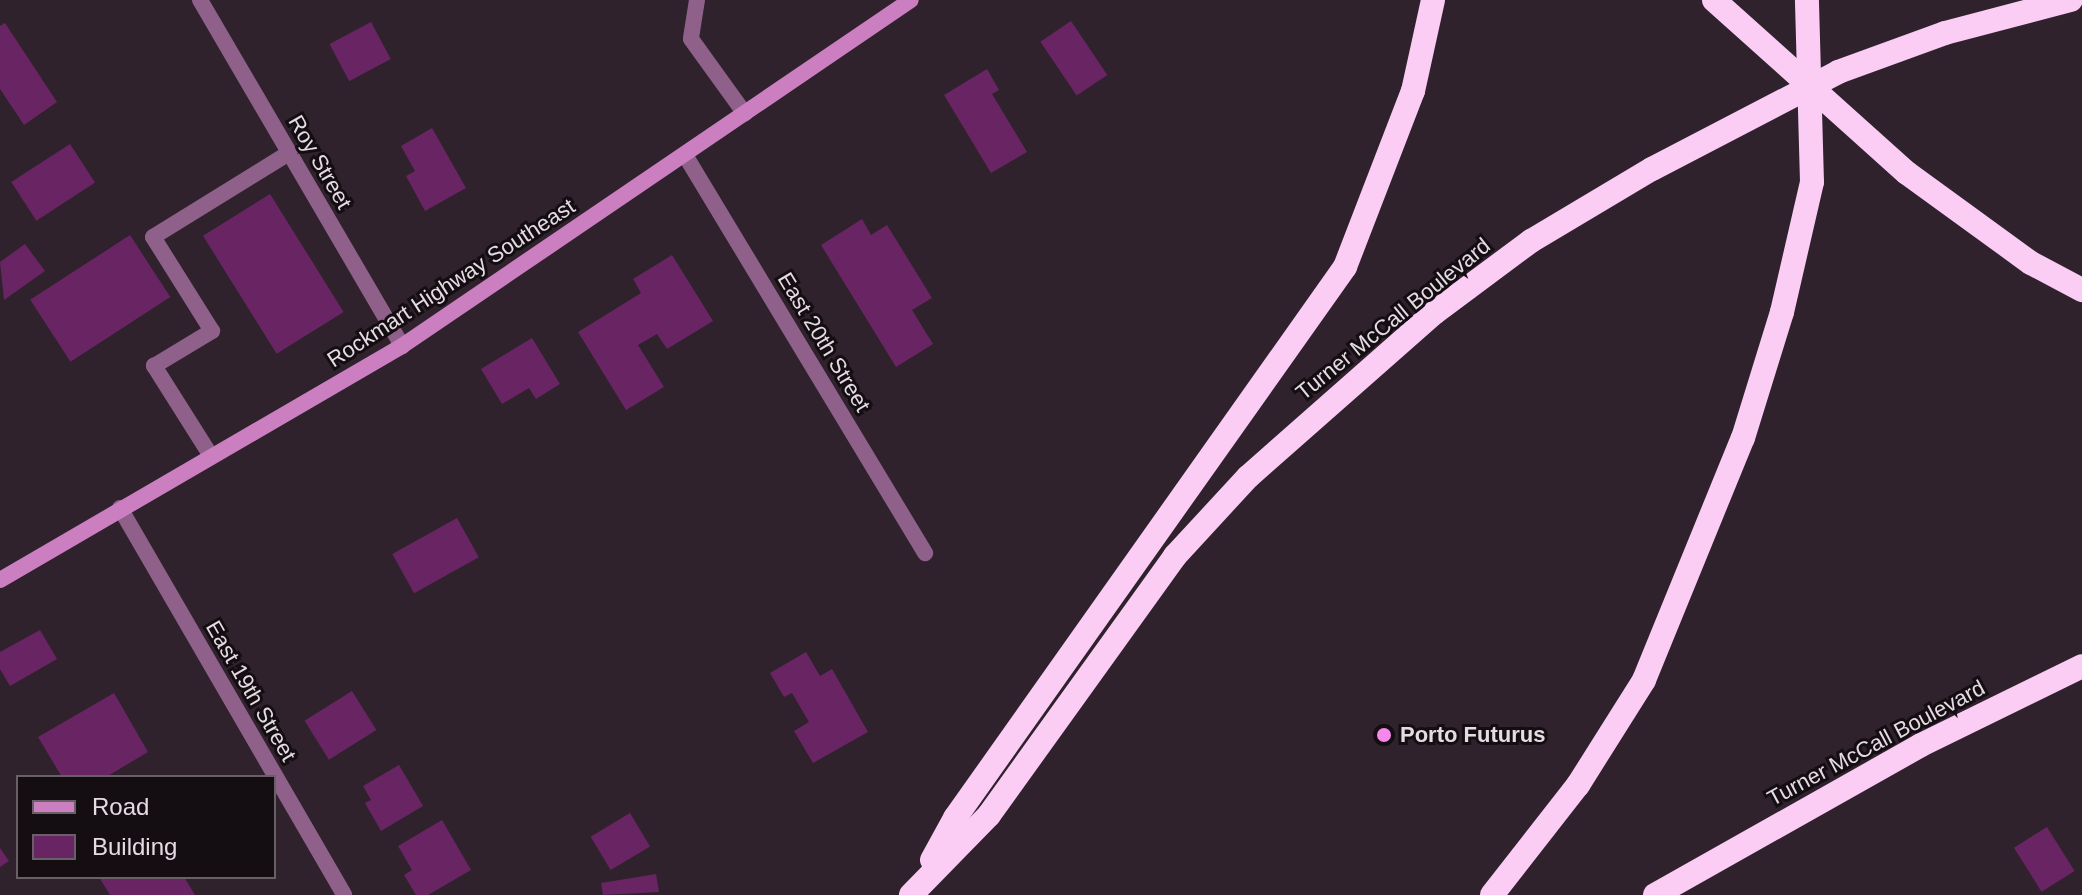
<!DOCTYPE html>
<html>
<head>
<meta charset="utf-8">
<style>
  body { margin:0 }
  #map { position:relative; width:2082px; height:895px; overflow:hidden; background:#2f222d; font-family:Helvetica,sans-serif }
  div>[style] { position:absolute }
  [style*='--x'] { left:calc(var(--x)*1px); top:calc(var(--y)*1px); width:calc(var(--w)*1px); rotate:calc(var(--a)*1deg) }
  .building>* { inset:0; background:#692463; transform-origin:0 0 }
  .lane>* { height:16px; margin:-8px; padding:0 8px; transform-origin:8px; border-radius:8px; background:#8f6089 }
  .street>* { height:16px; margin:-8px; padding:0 8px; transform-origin:8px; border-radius:8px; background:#8f6089 }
  .secondary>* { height:16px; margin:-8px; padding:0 8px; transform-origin:8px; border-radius:8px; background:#cb7fc1 }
  .highway>* { height:24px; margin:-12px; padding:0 12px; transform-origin:12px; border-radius:12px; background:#fbccf4 }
  .highway-bridge>* { height:24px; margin:-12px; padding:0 12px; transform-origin:12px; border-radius:12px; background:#fbccf4 }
  .dots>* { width:22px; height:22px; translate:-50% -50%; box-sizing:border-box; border:4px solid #140e13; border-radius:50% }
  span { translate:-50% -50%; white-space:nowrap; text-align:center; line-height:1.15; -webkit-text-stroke:6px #140e13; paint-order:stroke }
  .street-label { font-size:22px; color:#e5dce3 }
  .poi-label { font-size:22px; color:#e5dce3; font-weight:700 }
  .left { translate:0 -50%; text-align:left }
  .legend { position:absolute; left:16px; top:775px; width:260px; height:104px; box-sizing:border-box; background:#140e13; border:2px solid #686066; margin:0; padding:10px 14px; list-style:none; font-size:24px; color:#e5dce3 }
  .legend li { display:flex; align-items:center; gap:16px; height:40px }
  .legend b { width:40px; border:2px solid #686066 }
</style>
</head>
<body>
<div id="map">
  <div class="building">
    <div style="left:1071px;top:21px;width:65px;height:37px;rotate:56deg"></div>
    <div style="left:371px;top:22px;width:42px;height:47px;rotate:62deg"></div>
    <div style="clip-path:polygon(5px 23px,57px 102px,24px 125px,0 89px,0 26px)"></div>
    <div style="clip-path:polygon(987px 69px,999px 90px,992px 94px,1027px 152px,991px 173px,944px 95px)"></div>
    <div style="clip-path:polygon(432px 128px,466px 188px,425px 211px,406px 176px,415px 171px,401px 146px)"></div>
    <div style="left:70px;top:144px;width:46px;height:70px;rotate:57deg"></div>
    <div style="left:270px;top:194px;width:139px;height:79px;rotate:58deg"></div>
    <div style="clip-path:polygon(862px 219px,871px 235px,887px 225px,932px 298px,912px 310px,933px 344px,896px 367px,821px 245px)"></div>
    <div style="left:130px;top:235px;width:74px;height:119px;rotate:57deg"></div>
    <div style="clip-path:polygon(25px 244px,45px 271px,4px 300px,0 262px)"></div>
    <div style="clip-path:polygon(672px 255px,713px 321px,667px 349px,657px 334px,638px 345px,664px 387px,626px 410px,578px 332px,641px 293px,633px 279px)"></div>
    <div style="clip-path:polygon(532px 338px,560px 384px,536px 399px,529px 388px,502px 404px,481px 369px)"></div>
    <div style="left:457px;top:518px;width:45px;height:74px;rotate:61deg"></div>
    <div style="clip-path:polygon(40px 630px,57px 659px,10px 686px,0 669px,0 652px)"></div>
    <div style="clip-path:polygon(806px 652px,820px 676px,832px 669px,868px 732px,813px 763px,794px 731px,809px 722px,792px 693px,784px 697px,770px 673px)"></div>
    <div style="left:352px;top:691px;width:46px;height:56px;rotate:58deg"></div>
    <div style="clip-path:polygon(114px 693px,148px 752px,106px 777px,62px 777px,38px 737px)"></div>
    <div style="clip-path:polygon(399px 765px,423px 806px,381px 831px,365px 803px,371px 800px,363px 786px)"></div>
    <div style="left:630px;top:813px;width:39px;height:46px;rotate:59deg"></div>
    <div style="clip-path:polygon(442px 820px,471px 870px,428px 895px,416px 895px,404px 875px,412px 870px,398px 846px)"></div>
    <div style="left:2047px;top:827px;width:52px;height:39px;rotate:58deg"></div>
    <div style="clip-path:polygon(0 848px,9px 861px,0 867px)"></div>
    <div style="clip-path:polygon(656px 874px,659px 892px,603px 895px,601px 883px)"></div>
    <div style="clip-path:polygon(99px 877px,184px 877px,195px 895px,110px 895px)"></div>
  </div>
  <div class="lane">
    <div style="--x:697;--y:0;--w:39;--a:99"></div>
    <div style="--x:691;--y:39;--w:92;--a:54.2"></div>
    <div style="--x:211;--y:456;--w:107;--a:-122.3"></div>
    <div style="--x:154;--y:366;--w:68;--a:-31.1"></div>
    <div style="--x:212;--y:331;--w:111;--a:-122.1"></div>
    <div style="--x:153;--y:237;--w:160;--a:-31.7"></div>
  </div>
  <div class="street">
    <div style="--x:200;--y:0;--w:401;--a:59.7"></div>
    <div style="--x:685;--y:155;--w:465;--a:58.9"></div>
    <div style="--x:120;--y:508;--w:447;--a:59.9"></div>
  </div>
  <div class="secondary">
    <div style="--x:0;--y:580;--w:465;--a:-30.2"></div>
    <div style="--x:402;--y:346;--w:615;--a:-34.21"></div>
  </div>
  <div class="highway">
    <div style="--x:1714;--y:0;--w:259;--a:41.9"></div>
    <div style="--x:1907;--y:173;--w:153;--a:36"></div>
    <div style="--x:2031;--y:263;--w:58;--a:27.9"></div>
    <div style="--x:1945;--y:33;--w:130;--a:-14.7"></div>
    <div style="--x:932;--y:860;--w:48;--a:-61.3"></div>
    <div style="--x:955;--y:818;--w:675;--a:-54.71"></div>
    <div style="--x:1345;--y:267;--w:189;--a:-68.9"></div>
    <div style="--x:1413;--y:91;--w:93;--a:-77.6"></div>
    <div style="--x:911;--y:895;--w:112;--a:-45.7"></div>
    <div style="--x:989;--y:815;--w:319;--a:-54.3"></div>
    <div style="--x:1175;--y:556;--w:108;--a:-47.3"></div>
    <div style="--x:1248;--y:477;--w:248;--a:-41.4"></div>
    <div style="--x:1434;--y:313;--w:121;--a:-36.6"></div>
    <div style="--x:1531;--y:241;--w:141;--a:-30.8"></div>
    <div style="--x:1492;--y:895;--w:140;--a:-52"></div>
    <div style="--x:1578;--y:785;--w:124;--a:-57.8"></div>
    <div style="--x:1644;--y:680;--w:261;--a:-67.8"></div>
    <div style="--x:1743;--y:438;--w:132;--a:-72.8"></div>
    <div style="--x:1655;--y:895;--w:305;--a:-29.4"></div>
    <div style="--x:1921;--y:745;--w:179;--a:-26.1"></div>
  </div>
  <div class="highway-bridge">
    <div style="--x:1652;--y:169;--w:210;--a:-27.5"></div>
    <div style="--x:1838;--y:72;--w:114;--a:-20"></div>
    <div style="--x:1782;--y:312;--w:133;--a:-77"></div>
    <div style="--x:1812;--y:182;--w:182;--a:-91.6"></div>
  </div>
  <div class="dots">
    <div style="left:1384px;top:735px;background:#f788eb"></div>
  </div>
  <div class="street-label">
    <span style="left:320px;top:162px;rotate:60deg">Roy Street</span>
    <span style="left:451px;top:283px;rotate:-33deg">Rockmart Highway Southeast</span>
    <span style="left:1393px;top:319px;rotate:-39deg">Turner McCall Boulevard</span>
    <span style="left:824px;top:342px;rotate:59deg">East 20th Street</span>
    <span style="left:251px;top:691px;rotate:60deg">East 19th Street</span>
    <span style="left:1876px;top:743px;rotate:-28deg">Turner McCall Boulevard</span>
  </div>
  <div class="poi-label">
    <span class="left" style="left:1400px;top:735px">Porto Futurus</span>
  </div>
  <ul class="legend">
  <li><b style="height:10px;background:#cb7fc1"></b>Road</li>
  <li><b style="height:22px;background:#692463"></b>Building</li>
  </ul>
</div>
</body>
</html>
